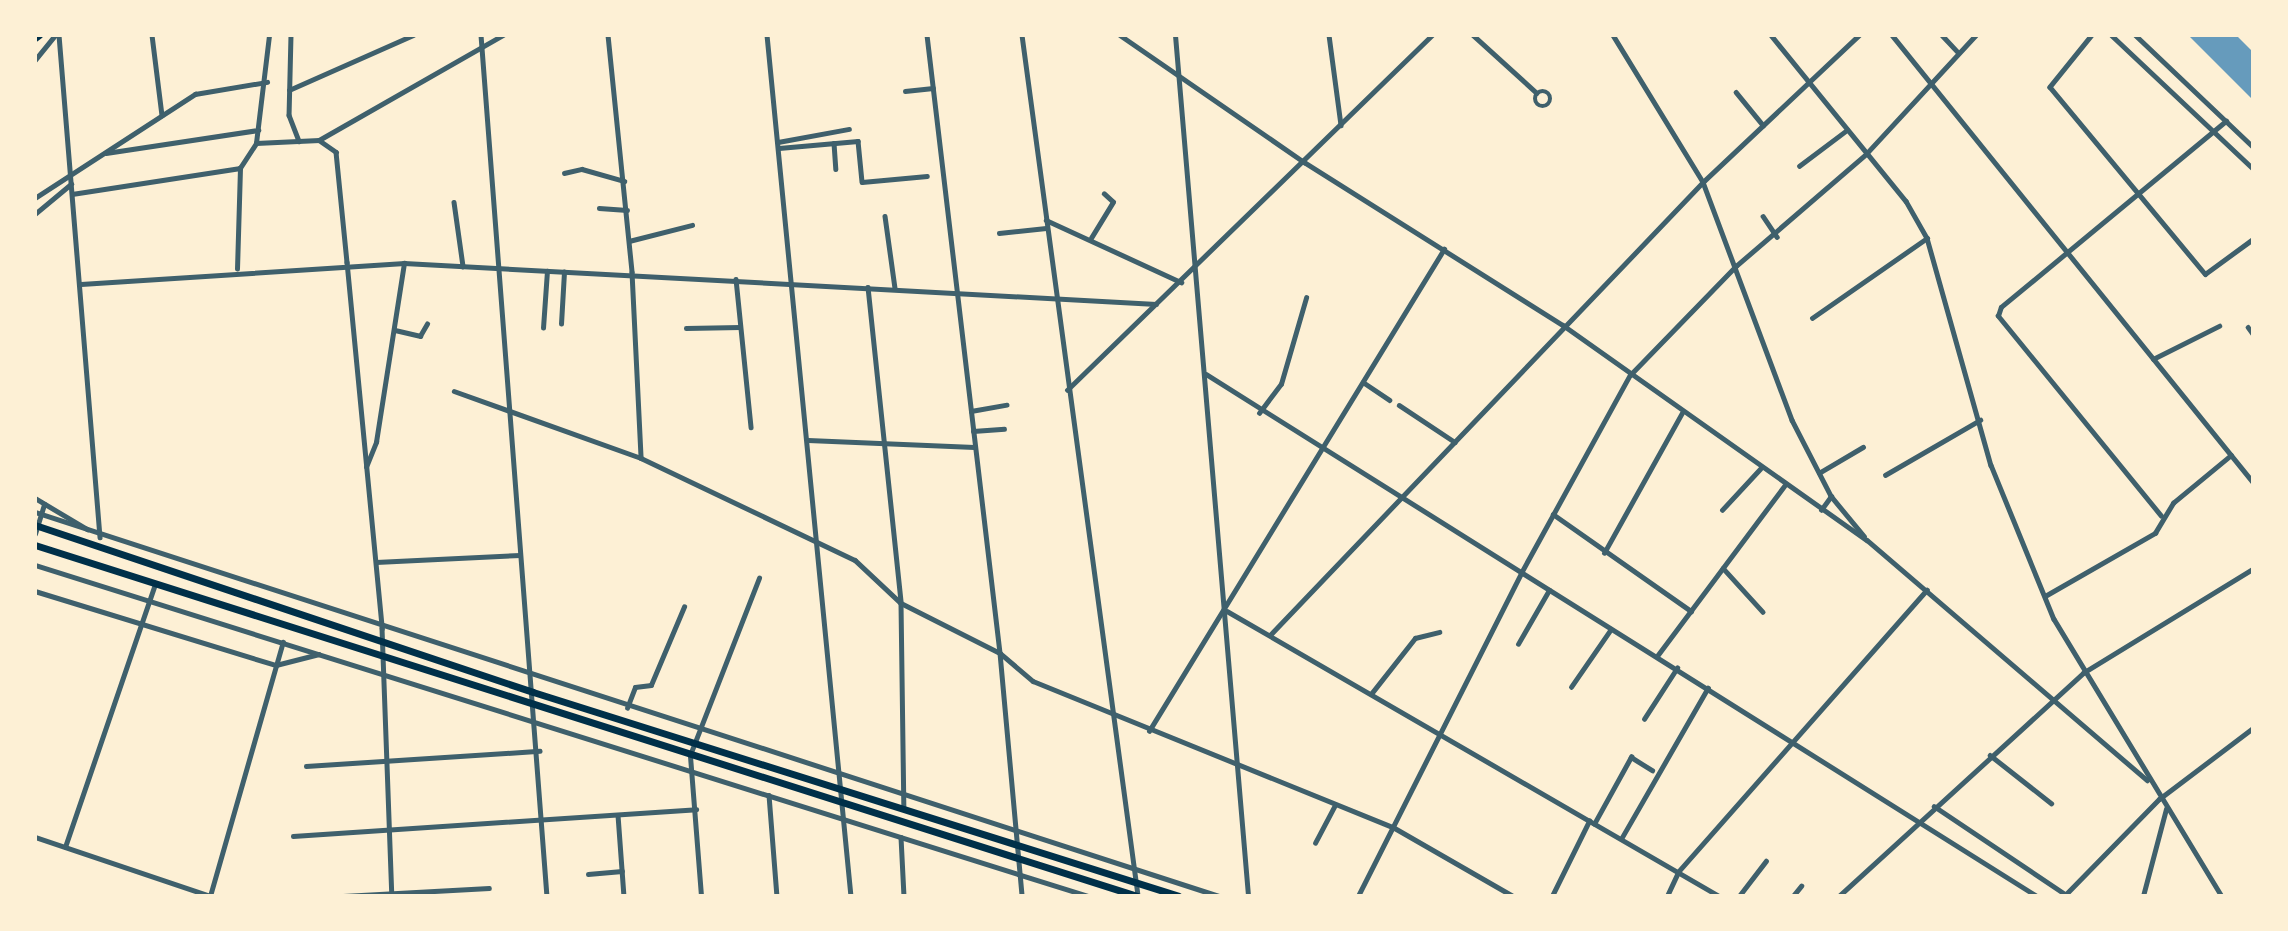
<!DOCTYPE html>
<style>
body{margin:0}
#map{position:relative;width:2288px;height:931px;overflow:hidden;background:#fdf0d5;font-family:Helvetica,sans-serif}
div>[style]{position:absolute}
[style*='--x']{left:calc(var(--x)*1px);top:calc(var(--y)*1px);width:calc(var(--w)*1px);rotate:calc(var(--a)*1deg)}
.water>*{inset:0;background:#669bbc}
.minor>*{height:4.5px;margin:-2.25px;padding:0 2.25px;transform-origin:2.25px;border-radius:2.25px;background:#3f606c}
.minor>.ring{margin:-2.25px;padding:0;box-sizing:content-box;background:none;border:4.5px solid #3f606c;border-radius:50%}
.tertiary>*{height:5px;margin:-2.5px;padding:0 2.5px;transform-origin:2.5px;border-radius:2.5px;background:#3f606c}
.trunk>*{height:7px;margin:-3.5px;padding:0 3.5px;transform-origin:3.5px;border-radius:3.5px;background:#003049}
span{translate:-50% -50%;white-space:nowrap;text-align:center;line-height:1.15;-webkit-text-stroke:6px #fdf0d5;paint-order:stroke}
.frame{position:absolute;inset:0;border:37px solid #fdf0d5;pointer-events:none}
</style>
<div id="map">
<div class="water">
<i style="clip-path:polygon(2188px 35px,2236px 35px,2253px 52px,2253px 100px)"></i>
</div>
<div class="minor">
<i style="--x:59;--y:35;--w:504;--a:85.33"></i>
<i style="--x:152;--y:35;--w:81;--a:82.9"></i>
<i style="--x:291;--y:35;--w:80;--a:91.4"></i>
<i style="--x:289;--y:115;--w:28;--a:69"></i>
<i style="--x:481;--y:35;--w:864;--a:85.62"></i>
<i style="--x:608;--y:35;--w:238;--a:84.2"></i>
<i style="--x:632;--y:272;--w:186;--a:87.2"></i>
<i style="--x:767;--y:35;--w:865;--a:84.43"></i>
<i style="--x:927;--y:35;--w:622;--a:83.26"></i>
<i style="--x:1000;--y:653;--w:244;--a:84.8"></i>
<i style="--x:1022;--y:35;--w:868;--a:82.32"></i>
<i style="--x:1120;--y:35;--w:224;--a:34.6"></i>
<i style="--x:1304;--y:162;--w:306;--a:32.2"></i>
<i style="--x:1563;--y:325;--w:372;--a:35.3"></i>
<i style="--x:1867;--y:540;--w:369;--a:40.6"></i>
<i style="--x:1329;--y:35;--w:91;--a:82.4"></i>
<i style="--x:1473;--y:35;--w:86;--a:42.2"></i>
<i style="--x:1613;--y:35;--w:172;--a:58.5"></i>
<i style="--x:1703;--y:182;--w:254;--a:69.5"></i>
<i style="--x:1792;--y:420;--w:85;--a:62.8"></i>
<i style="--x:1831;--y:496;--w:52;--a:50.5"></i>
<i style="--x:1771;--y:35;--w:214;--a:50.9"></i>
<i style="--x:1906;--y:201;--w:43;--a:60.4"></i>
<i style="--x:1927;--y:238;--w:236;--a:74.3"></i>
<i style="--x:1991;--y:465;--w:166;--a:67.8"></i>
<i style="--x:2054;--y:619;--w:324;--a:58.8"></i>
<i style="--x:1892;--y:35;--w:575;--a:51.08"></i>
<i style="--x:1942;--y:35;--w:23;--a:47"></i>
<i style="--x:2092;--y:35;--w:67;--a:128.9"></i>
<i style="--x:2050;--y:87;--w:243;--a:50.3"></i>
<i style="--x:2205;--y:274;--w:59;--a:-36.1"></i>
<i style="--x:35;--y:60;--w:32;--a:-51"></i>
<i style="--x:289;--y:90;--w:136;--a:-23.9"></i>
<i class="ring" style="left:1535px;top:91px;width:11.5px;height:11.5px"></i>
<i style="--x:905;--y:91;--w:28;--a:-6"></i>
<i style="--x:1736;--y:92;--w:43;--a:50.7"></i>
<i style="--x:319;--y:140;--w:21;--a:35"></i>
<i style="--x:336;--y:152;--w:111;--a:84.3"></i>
<i style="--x:347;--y:262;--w:368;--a:84.5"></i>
<i style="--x:382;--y:628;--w:268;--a:87.9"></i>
<i style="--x:778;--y:142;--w:72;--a:-10.4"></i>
<i style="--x:256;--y:143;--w:63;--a:-2.7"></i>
<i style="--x:319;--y:140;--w:212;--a:-29.7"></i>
<i style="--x:834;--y:143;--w:26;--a:86"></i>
<i style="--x:779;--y:148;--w:79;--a:-5.1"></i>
<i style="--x:858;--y:141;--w:41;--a:84.4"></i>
<i style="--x:862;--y:182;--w:65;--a:-5.3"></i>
<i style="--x:106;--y:153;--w:154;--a:-8.6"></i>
<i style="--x:1799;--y:166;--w:60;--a:-36.9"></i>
<i style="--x:564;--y:173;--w:18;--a:-13"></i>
<i style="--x:582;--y:169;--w:44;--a:15.9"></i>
<i style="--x:72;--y:194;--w:170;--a:-8.8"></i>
<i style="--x:35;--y:198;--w:191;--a:-33"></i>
<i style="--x:195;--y:94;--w:73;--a:-9.5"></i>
<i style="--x:454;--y:202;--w:65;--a:82"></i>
<i style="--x:599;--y:208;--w:28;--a:4"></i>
<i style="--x:35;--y:214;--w:47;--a:-39.8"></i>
<i style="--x:885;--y:216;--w:73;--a:82.1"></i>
<i style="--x:1763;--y:216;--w:25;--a:56"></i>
<i style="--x:1046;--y:220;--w:149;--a:24.7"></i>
<i style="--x:999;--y:233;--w:47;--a:-6.1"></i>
<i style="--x:1091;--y:238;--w:42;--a:-58.6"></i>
<i style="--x:1113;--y:202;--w:12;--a:-138"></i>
<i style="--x:629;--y:241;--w:65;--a:-14.3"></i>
<i style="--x:237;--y:269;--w:101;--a:-88.3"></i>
<i style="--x:240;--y:168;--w:30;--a:-57"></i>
<i style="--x:256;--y:143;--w:109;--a:-83.1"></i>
<i style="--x:736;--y:279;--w:149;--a:84.2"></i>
<i style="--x:81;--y:284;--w:324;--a:-3.7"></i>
<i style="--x:404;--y:263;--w:753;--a:3.12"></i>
<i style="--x:868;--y:287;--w:318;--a:84"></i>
<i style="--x:901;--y:603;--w:206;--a:89.2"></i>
<i style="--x:1812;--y:318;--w:140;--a:-34.8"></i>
<i style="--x:561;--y:324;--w:52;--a:-86.7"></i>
<i style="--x:2248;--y:327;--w:9;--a:54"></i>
<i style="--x:543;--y:328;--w:57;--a:-86"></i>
<i style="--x:686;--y:328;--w:54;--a:-1.1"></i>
<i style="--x:395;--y:330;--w:26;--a:13"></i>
<i style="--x:420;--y:336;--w:14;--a:-60"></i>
<i style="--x:2153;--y:359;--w:74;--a:-26.6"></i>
<i style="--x:1206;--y:374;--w:981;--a:32.14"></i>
<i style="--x:1363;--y:382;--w:32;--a:34"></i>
<i style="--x:1067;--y:390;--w:509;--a:-44.2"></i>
<i style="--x:454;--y:391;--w:199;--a:19.7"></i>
<i style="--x:641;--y:458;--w:237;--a:25.5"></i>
<i style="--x:855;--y:560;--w:63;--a:43.1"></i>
<i style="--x:901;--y:603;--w:111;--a:26.8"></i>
<i style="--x:1000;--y:653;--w:43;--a:40.3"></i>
<i style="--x:1033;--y:681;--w:388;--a:22.1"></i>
<i style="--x:1393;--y:827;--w:138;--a:29.9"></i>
<i style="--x:1399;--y:405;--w:67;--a:33.5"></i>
<i style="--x:971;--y:411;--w:36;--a:-10"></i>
<i style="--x:1259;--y:413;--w:36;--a:-53"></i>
<i style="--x:1281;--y:384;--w:90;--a:-73.8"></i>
<i style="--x:973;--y:431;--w:31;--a:-4"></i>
<i style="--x:808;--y:440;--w:166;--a:2.4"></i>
<i style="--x:366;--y:467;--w:27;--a:-68"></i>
<i style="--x:376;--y:442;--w:181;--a:-81.1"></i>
<i style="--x:1819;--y:473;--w:51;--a:-30.6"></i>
<i style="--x:1885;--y:475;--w:110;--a:-30.1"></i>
<i style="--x:35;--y:498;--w:61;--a:30.8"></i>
<i style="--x:1722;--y:510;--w:56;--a:-47.2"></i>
<i style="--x:1821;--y:510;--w:17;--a:-54"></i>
<i style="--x:35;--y:512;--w:1245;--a:17.97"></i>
<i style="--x:1553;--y:514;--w:169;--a:35.1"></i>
<i style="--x:2161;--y:516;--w:258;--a:-129.2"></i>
<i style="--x:1998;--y:316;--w:9;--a:-72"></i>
<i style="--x:2001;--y:307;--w:292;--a:-39.6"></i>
<i style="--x:35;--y:534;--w:31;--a:-73"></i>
<i style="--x:1604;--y:553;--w:160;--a:-60.9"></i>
<i style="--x:376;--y:562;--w:144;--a:-2.8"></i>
<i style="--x:35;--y:565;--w:1104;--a:17.45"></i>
<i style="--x:1723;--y:568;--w:59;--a:47.7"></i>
<i style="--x:35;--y:591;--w:252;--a:17.1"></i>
<i style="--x:276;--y:665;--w:44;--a:-14.3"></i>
<i style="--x:2045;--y:596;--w:127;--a:-29.8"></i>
<i style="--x:2155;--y:533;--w:35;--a:-59"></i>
<i style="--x:2173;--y:503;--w:75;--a:-39.6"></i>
<i style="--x:1227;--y:611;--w:569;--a:30.08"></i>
<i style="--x:1270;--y:635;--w:627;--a:-46.29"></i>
<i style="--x:1703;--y:182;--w:214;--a:-43.3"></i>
<i style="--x:1518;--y:644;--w:62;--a:-60.1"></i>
<i style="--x:1657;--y:656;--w:212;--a:-53.2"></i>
<i style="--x:1571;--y:687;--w:70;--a:-55.4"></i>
<i style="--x:1371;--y:694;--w:71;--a:-51.8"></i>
<i style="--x:1415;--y:638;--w:25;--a:-14"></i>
<i style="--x:627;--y:708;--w:22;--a:-69"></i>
<i style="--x:635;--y:687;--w:16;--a:-7"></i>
<i style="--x:651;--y:685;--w:85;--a:-67.1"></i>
<i style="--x:1644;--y:719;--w:61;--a:-57.1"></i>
<i style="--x:1149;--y:731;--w:565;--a:-58.53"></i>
<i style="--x:1990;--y:755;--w:78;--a:38.2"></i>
<i style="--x:306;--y:766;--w:234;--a:-3.7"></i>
<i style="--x:769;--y:795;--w:101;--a:85.5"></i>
<i style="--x:1934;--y:806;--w:161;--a:33.9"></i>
<i style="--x:618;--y:815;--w:81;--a:85.8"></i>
<i style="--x:1594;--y:824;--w:77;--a:-61.1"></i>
<i style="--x:1631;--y:757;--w:25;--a:32"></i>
<i style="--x:293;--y:836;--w:404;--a:-3.8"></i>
<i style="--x:35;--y:837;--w:185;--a:18.6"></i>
<i style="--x:901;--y:837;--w:59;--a:87.1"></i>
<i style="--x:1621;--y:839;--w:174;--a:-60.1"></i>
<i style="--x:1315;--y:843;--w:43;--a:-62.2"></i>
<i style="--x:65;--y:847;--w:278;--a:-71.1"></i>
<i style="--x:588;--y:874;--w:34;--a:-5"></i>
<i style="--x:210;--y:896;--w:264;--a:-74"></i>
<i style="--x:343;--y:896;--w:146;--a:-3.1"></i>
<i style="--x:701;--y:896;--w:141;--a:-94.5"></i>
<i style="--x:690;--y:755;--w:190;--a:-68.7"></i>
<i style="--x:1358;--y:896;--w:362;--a:-63.2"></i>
<i style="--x:1521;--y:573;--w:226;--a:-61.2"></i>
<i style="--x:1630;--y:375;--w:152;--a:-45.8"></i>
<i style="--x:1736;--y:266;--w:172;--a:-40.7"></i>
<i style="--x:1866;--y:154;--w:162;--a:-47.3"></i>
<i style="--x:1552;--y:896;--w:84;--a:-63.7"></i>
<i style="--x:1667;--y:896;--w:26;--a:-65"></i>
<i style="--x:1678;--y:872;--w:376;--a:-48.6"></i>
<i style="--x:1739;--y:896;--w:44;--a:-52.4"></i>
<i style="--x:1793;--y:896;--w:13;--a:-51"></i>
<i style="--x:1839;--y:896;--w:331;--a:-42.4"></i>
<i style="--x:2083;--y:673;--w:199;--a:-31.5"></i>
<i style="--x:2143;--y:896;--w:90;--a:-75.2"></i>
</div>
<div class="tertiary">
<i style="--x:1175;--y:35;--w:864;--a:85.15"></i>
<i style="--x:2111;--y:35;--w:195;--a:43.3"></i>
<i style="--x:2135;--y:35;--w:163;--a:43.5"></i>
<i style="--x:2064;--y:896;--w:136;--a:-45.6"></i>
<i style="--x:2159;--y:799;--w:118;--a:-37.1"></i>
</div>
<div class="trunk">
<i style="--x:35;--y:38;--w:5;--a:-37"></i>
<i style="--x:35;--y:525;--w:525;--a:18.54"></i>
<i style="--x:533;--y:692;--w:677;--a:17.53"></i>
<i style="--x:35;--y:545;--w:1157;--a:17.67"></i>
</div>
<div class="frame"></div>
</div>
